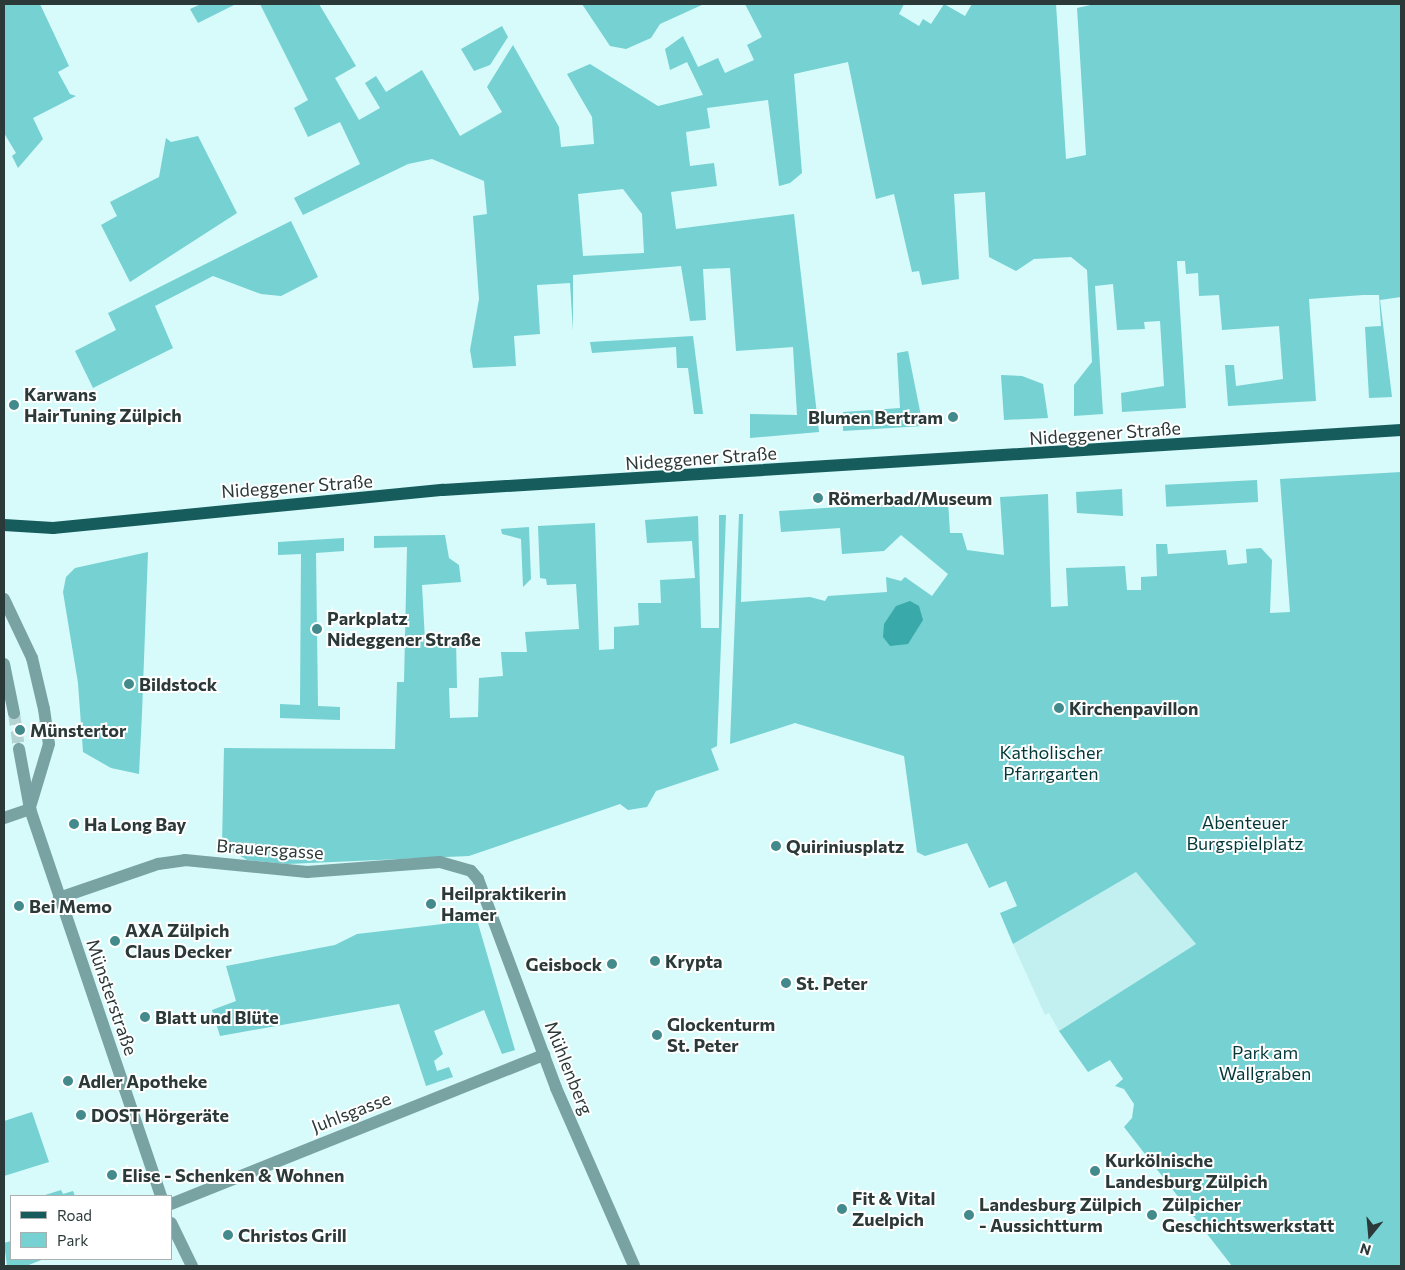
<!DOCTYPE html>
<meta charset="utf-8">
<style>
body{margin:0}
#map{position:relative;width:1405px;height:1270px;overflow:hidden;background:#d7fafa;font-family:Commissioner,sans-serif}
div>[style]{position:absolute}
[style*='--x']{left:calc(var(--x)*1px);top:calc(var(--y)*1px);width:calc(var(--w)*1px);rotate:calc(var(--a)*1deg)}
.built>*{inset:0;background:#c2efef}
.green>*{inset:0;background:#75d1d2;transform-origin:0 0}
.water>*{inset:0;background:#3aa9aa}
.minor-tunnel>*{height:12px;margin-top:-6px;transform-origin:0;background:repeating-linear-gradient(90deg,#b5d3d3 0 12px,transparent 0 18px)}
.minor>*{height:12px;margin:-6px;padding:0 6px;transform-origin:6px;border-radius:6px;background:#79a2a2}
.major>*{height:12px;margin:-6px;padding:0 6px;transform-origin:6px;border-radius:6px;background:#165c5d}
.dots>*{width:14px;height:14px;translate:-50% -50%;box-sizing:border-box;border:2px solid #fff;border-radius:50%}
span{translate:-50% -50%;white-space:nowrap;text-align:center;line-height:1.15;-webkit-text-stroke:4px #fff;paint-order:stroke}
.poi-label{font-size:18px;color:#2b3939;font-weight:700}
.left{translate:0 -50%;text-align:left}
.right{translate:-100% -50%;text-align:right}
.street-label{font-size:18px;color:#2b3939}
.park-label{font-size:18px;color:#033839}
.frame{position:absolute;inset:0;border:5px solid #2b3939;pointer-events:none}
.legend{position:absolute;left:10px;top:1195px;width:162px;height:65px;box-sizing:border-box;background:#fff;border:1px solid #aab0b0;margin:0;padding:6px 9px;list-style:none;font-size:15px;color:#2b3939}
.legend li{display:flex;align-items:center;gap:10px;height:25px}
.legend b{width:25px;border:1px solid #aab0b0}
.north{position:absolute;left:1345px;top:1210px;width:50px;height:50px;-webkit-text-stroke:4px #fff;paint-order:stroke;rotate:197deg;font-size:14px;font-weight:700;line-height:20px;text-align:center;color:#2b3939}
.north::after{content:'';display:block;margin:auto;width:18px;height:22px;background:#2b3939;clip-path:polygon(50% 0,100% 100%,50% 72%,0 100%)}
</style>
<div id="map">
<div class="built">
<i style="clip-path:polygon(1136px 872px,1196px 944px,1059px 1031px,1049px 1013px,1045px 1015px,1013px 944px)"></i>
</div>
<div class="green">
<i style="clip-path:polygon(4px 4px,40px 4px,69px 66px,58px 72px,70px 94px,76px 96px,33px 118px,43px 139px,18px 168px,12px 156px,16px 153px,4px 133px)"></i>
<i style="clip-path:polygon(201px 4px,236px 4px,198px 23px,190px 9px)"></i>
<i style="clip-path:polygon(evenodd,260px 4px,319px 4px,356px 66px,335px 78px,359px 120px,380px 108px,365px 83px,376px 76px,386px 92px,422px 70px,460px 136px,502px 112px,487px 87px,513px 45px,559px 127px,561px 147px,594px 144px,592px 117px,567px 74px,590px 64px,658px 106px,703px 95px,687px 62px,670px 70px,665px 49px,683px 36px,698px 67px,718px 58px,725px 73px,754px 60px,747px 45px,762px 37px,745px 4px,904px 4px,899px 14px,919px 26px,923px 19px,931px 24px,944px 4px,965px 16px,972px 4px,1056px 4px,1066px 159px,1086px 155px,1077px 8px,1095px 4px,1401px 4px,1401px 297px,1380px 300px,1392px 397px,1369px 398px,1365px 327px,1381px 326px,1379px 295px,1363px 295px,1309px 299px,1316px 401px,1228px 406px,1225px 365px,1234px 365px,1236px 386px,1283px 379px,1279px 326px,1222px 330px,1219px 295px,1199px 296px,1198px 273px,1186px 274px,1185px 261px,1177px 261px,1186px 408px,1122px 412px,1121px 393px,1164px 386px,1160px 321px,1144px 322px,1145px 329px,1117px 330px,1113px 284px,1095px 286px,1103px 414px,1074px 416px,1074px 385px,1092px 362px,1087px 270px,1071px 257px,1034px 259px,1016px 271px,989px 257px,985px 192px,954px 194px,959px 279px,922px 285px,919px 271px,912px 272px,894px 194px,876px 199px,848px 62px,794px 74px,802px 173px,790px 183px,779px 186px,768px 100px,707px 108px,710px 128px,686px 132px,690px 166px,714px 163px,717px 186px,671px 192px,676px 229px,794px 214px,819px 432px,750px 438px,750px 414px,797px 415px,793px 347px,736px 351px,730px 268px,703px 269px,706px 320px,690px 321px,681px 266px,573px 275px,573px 331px,570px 283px,537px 285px,540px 334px,514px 336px,516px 366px,473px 368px,470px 350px,479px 299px,473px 216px,487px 214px,484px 181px,432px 159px,408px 164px,303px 215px,294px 198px,360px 164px,340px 122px,308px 137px,294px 108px,308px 100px,260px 4px,623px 189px,642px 214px,644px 253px,583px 256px,578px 194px,623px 189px)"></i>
<i style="clip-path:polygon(582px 4px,704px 4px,660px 24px,651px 38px,626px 49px,610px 46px)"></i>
<i style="clip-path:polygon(502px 26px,508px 37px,490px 65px,474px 71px,461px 49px)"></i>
<i style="clip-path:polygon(198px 136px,237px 213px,130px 282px,101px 225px,117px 216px,110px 202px,159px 177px,166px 138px,171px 142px)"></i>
<i style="clip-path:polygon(291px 221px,318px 277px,281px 296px,261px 294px,213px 276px,155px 306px,173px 348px,93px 388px,75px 351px,116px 330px,108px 313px)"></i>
<i style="clip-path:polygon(693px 336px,703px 414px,694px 414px,688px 368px,677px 368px,676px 347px,592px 353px,590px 342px)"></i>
<i style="clip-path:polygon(908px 351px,923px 426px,843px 431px,843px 412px,900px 408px,897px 353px)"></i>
<i style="clip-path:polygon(1001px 375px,1022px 376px,1043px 384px,1048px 418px,1004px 420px)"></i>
<i style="clip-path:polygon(1401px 472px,1401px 1266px,1232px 1266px,1124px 1127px,1132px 1118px,1134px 1104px,1124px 1089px,1115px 1086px,1123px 1079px,1110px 1060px,1088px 1072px,1059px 1031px,1196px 944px,1136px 872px,1013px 944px,1000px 913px,1017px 906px,1006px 881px,989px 888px,967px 843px,925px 856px,917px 852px,904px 756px,795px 723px,730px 744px,739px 514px,743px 514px,741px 602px,810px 597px,825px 601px,828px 596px,887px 592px,886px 577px,901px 581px,905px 577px,932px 596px,948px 574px,901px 535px,884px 551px,842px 554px,840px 528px,781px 532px,779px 511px,948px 500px,950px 533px,962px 533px,967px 550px,1004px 555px,1000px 497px,1048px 494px,1051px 607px,1068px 606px,1066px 568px,1125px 566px,1127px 590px,1141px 590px,1141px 577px,1157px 576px,1156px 544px,1167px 544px,1168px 554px,1226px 550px,1228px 565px,1247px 563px,1246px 549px,1261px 548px,1272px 560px,1270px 613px,1290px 612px,1280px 479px)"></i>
<i style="left:1257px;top:480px;width:22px;height:92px;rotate:87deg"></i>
<i style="clip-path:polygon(1122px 489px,1123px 516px,1077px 513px,1076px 492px)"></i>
<i style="clip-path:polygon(719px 515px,726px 515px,717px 746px,711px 749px,719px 770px,656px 791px,647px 807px,628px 810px,620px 804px,469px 856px,287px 864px,247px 860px,222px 845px,224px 748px,395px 749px,397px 682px,404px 682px,407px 547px,374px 548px,374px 536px,445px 535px,449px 558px,459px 565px,461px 582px,422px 585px,425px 641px,456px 640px,457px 688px,449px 688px,450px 718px,478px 717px,479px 678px,503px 676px,501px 652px,527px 652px,525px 632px,579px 629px,576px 584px,547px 585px,546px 579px,540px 578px,538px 526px,595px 523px,599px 650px,614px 649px,614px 627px,639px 625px,638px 603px,661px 603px,660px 580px,695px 578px,692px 541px,647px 543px,645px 520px,698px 516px,701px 628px,719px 628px)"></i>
<i style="clip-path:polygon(529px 527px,531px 579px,523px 587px,521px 539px,502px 534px,501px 529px)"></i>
<i style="clip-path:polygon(344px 538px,344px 551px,316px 553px,318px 706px,340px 707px,340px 720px,280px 718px,280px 704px,300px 705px,301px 554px,278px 555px,278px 542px)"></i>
<i style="clip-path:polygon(148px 552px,142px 713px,139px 774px,111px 768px,83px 752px,78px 683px,63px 592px,66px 577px,75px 568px)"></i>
<i style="clip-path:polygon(477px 920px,515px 1050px,502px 1054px,484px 1010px,434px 1031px,443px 1054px,434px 1061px,437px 1071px,449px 1067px,453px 1077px,426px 1086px,399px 1004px,220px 1036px,212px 1010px,236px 1001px,226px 966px,335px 945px,357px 934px)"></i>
<i style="clip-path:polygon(32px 1112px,49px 1162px,4px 1176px,4px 1121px)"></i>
<i style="clip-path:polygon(61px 1190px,63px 1194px,73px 1191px,75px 1196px,42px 1196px)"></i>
<i style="clip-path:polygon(11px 1241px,11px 1259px,44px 1259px,26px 1266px,7px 1266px,4px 1243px)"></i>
</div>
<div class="water">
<i style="clip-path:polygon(910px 601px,919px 606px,923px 620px,908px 644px,890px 646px,883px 637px,884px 624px,896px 606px)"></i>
</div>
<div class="minor-tunnel">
<i style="--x:14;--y:713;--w:36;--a:82"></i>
</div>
<div class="minor">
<i style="--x:4;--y:599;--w:65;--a:64.6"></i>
<i style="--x:32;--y:658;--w:52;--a:76.8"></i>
<i style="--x:44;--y:709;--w:35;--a:82"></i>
<i style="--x:49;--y:744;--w:63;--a:106.7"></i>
<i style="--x:4;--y:664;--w:50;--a:78.5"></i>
<i style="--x:19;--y:749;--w:61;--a:79.6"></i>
<i style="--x:30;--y:809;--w:409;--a:71.3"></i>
<i style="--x:4;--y:818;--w:28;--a:-19"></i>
<i style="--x:59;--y:898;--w:105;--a:-19"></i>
<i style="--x:158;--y:864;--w:27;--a:-8"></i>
<i style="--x:185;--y:860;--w:123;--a:5.6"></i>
<i style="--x:307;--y:872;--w:133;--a:-4.3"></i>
<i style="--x:440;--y:862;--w:32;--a:16"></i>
<i style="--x:471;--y:871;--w:11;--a:49"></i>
<i style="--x:478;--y:879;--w:223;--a:69.5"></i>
<i style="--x:556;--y:1088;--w:194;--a:66.3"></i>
<i style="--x:171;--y:1204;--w:402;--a:-21.8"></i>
<i style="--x:171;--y:1223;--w:48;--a:64"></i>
</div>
<div class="major">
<i style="--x:4;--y:525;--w:49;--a:3.5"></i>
<i style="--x:53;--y:528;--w:392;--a:-5.6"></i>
<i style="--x:443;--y:490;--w:960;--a:-3.58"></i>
</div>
<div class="dots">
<i style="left:14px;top:405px;background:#428a8b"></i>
<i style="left:953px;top:417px;background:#428a8b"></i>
<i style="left:818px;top:498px;background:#428a8b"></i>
<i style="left:317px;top:629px;background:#428a8b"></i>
<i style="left:129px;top:684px;background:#428a8b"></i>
<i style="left:1059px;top:708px;background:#428a8b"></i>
<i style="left:20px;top:730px;background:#428a8b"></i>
<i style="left:74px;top:824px;background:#428a8b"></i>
<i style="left:776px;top:846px;background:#428a8b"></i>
<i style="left:431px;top:904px;background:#428a8b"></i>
<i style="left:19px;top:906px;background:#428a8b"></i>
<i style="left:115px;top:941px;background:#428a8b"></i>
<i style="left:655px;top:961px;background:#428a8b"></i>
<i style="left:612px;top:964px;background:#428a8b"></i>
<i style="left:786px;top:983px;background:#428a8b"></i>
<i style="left:145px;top:1017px;background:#428a8b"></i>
<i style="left:657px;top:1035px;background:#428a8b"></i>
<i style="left:68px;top:1081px;background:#428a8b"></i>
<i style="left:81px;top:1115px;background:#428a8b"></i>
<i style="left:1095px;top:1171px;background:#428a8b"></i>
<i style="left:112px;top:1175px;background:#428a8b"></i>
<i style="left:842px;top:1209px;background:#428a8b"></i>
<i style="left:969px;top:1215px;background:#428a8b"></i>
<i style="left:1152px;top:1215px;background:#428a8b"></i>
<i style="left:228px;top:1235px;background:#428a8b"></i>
</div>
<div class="poi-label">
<span class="left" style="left:24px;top:405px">Karwans<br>HairTuning Zülpich</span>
<span class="right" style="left:943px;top:417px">Blumen Bertram</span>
<span class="left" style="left:828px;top:498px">Römerbad/Museum</span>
<span class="left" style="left:327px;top:629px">Parkplatz<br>Nideggener Straße</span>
<span class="left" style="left:139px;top:684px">Bildstock</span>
<span class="left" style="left:1069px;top:708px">Kirchenpavillon</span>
<span class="left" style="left:30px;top:730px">Münstertor</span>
<span class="left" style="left:84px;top:824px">Ha Long Bay</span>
<span class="left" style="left:786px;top:846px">Quiriniusplatz</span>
<span class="left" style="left:441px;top:904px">Heilpraktikerin<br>Hamer</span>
<span class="left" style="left:29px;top:906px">Bei Memo</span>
<span class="left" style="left:125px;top:941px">AXA Zülpich<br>Claus Decker</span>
<span class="left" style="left:665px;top:961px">Krypta</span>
<span class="right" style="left:602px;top:964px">Geisbock</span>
<span class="left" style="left:796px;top:983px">St. Peter</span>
<span class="left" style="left:155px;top:1017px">Blatt und Blüte</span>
<span class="left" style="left:667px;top:1035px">Glockenturm<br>St. Peter</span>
<span class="left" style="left:78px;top:1081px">Adler Apotheke</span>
<span class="left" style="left:91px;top:1115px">DOST Hörgeräte</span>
<span class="left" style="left:1105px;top:1171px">Kurkölnische<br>Landesburg Zülpich</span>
<span class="left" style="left:122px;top:1175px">Elise - Schenken &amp; Wohnen</span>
<span class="left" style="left:852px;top:1209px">Fit &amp; Vital<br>Zuelpich</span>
<span class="left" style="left:979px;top:1215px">Landesburg Zülpich<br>- Aussichtturm</span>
<span class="left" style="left:1162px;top:1215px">Zülpicher<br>Geschichtswerkstatt</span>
<span class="left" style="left:238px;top:1235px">Christos Grill</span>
</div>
<div class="street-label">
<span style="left:1105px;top:433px;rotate:-4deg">Nideggener Straße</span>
<span style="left:701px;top:458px;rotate:-4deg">Nideggener Straße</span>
<span style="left:297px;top:486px;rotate:-4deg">Nideggener Straße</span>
<span style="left:270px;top:849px;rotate:4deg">Brauersgasse</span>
<span style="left:112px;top:997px;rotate:71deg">Münsterstraße</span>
<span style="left:569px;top:1068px;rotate:68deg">Mühlenberg</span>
<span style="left:351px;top:1112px;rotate:-21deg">Juhlsgasse</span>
</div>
<div class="park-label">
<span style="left:1051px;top:763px">Katholischer<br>Pfarrgarten</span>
<span style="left:1245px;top:833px">Abenteuer<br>Burgspielplatz</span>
<span style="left:1265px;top:1063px">Park am<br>Wallgraben</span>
</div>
<div class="frame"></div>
<ul class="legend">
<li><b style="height:6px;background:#165c5d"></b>Road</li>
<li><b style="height:14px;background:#75d1d2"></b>Park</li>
</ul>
<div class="north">N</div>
</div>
